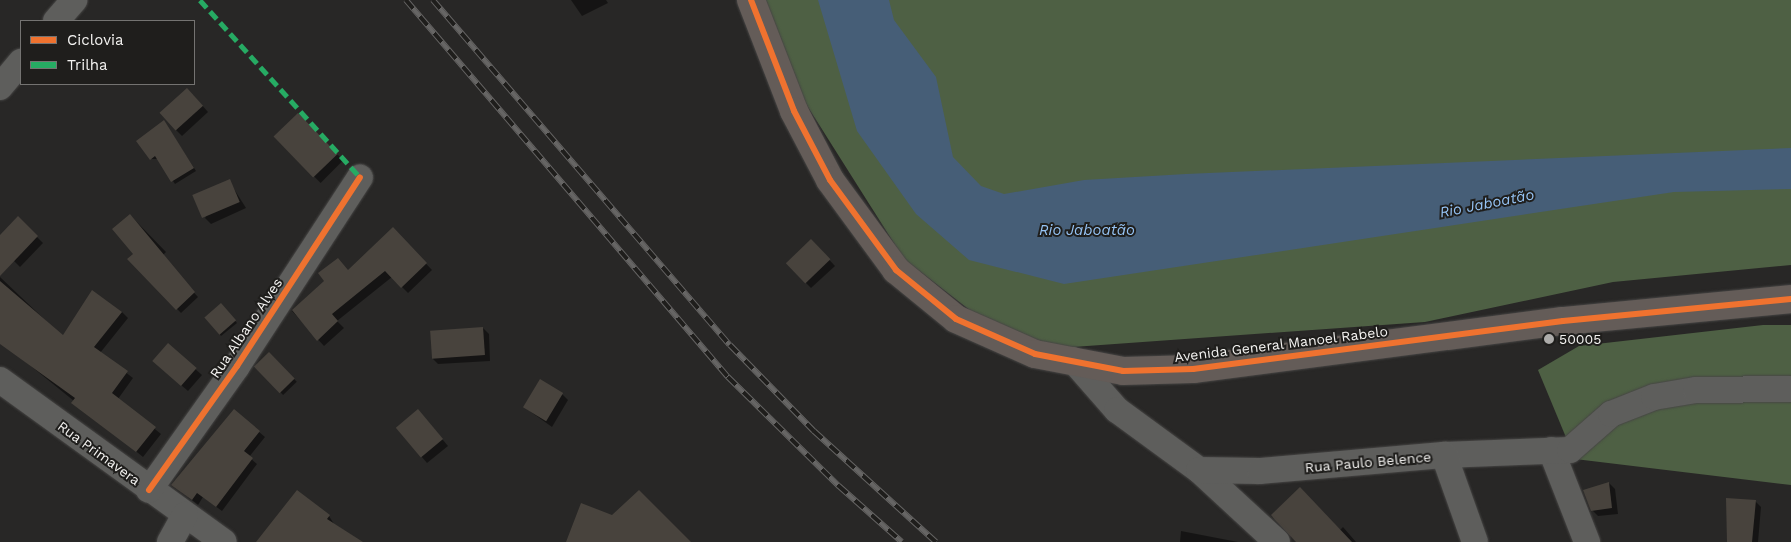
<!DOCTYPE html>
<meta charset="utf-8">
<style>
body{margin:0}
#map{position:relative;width:1791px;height:542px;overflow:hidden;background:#282726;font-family:"Work Sans",sans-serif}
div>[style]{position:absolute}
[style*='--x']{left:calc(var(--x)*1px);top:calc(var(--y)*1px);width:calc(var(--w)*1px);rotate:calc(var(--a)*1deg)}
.forest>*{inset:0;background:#4e6044}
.water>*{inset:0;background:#465e77}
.shadow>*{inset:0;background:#0007;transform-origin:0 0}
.building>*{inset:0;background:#48433d;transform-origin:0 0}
.roads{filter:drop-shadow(0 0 1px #464544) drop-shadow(0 0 1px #464544)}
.minor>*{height:26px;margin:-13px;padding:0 13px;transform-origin:13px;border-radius:13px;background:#5e5e5c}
.primary>*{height:28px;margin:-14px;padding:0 14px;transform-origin:14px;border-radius:14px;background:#645c58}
.rail>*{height:5.5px;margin-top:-2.75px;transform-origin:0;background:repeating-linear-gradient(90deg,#1f1e1c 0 11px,#666564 0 22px);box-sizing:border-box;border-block:1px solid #666564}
.quiet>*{height:5px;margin-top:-2.5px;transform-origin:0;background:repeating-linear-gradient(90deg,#26ab63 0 10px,transparent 0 15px)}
.cycleway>*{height:6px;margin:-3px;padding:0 3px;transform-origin:3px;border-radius:3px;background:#ef722f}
.dots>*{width:14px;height:14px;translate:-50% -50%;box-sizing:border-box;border:2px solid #1f1e1c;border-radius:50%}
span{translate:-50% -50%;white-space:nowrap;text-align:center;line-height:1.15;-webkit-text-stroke:4px #1f1e1c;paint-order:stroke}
.street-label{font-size:14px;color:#f4f3f1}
.poi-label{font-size:14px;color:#f4f3f1}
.left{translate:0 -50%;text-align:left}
.water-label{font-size:15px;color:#96c4f5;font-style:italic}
.legend{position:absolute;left:20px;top:20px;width:175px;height:65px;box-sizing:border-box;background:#1f1e1c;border:1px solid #747371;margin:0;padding:6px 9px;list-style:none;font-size:15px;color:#f4f3f1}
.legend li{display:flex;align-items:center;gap:10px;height:25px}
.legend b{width:25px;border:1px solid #747371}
</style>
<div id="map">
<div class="forest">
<i style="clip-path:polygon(764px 0,1791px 0,1791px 265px,1613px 282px,1425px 322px,1059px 348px,980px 318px,904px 259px,806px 104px)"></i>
<i style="clip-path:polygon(1763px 325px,1791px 325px,1791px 485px,1575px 459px,1538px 370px,1579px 346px)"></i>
</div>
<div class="water">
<i style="clip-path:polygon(818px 0,889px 0,894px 20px,936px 77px,953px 157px,981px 186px,1004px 194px,1084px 180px,1186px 174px,1791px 148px,1791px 189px,1674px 192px,1064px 284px,969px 260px,916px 214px,857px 131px)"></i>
</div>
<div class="shadow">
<i style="clip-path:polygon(571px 0,606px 0,608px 3px,582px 16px)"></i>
<i style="clip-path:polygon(193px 95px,208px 112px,182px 136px,176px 130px)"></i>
<i style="left:298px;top:115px;width:64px;height:32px;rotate:45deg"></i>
<i style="clip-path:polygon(166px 125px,196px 171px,175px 184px,158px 159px,151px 159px)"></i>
<i style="clip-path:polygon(229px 181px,246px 208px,211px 224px,205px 218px)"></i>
<i style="clip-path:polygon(130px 215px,166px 252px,161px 257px,198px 297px,181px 313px,129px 259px,135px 254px)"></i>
<i style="clip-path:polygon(18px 218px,43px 243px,20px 267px,0 247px,0 237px)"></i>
<i style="clip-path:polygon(393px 229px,432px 270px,408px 293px,392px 277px,337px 321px,344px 328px,324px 346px,292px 311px,326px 281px,349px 271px)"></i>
<i style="clip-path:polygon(811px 240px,835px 266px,811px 288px,805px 282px)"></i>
<i style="clip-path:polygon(0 277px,63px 337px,122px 312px,128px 318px,100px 353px,133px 378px,118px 399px,161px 434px,143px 457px,0 341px)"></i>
<i style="clip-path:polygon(221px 305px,237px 323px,221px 336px,219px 333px)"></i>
<i style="clip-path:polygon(483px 328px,489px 334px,490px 361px,438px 364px,432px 358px)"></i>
<i style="clip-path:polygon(168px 345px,202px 375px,188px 391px,160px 367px)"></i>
<i style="left:269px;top:353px;width:40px;height:19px;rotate:46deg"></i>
<i style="clip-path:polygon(562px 394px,568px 400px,552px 427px,524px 407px)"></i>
<i style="clip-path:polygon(234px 411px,265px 437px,249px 457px,257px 464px,222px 511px,203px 497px,198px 505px,173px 485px)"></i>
<i style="clip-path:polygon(423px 416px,448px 446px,427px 463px,397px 428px)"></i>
<i style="clip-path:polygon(1609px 483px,1615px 489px,1618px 514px,1598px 516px,1592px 510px)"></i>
<i style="clip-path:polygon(1755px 501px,1761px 507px,1758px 542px,1728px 542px)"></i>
<i style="clip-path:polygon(329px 516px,334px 524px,362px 542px,260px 542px)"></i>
<i style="clip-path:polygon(1343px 527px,1356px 542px,1298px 542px,1340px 530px)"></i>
<i style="clip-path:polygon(1181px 531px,1238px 542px,1180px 542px)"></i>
</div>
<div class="building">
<i style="left:187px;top:88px;width:24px;height:37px;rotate:48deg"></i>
<i style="left:298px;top:113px;width:57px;height:34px;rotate:46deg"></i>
<i style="clip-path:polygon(164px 120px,194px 168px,171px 182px,155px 156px,150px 160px,136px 141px)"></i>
<i style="left:230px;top:179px;width:25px;height:41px;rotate:67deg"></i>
<i style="clip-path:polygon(130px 214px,195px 292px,176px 310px,127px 259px,133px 254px,112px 229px)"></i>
<i style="clip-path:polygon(18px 216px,38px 236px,0 276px,0 235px)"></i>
<i style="clip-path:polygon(393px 227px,427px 263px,401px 288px,385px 271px,332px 314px,338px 321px,317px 341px,292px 310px,324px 281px,318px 273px,338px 258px,348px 270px)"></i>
<i style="left:811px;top:239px;width:28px;height:35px;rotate:46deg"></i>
<i style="clip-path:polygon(0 281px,63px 335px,92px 290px,122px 312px,94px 347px,128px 371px,112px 393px,156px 427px,136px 452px,71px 403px,75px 398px,0 344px)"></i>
<i style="left:221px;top:303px;width:23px;height:22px;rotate:49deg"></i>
<i style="left:483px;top:327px;width:28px;height:53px;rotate:86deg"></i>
<i style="left:168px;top:343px;width:38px;height:24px;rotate:41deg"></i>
<i style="left:269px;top:352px;width:37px;height:21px;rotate:46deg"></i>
<i style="left:540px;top:379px;width:27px;height:33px;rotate:31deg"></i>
<i style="clip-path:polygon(234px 409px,260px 431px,244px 451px,253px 458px,216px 507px,197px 493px,192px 500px,171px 485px)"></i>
<i style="left:418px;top:409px;width:39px;height:29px;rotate:50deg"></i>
<i style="clip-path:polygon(1609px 482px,1612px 508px,1591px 511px,1583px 490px)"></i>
<i style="clip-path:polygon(1300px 487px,1352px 542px,1296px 542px,1275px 520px,1271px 515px)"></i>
<i style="clip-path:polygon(297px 490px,330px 515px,327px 519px,363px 542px,256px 542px)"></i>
<i style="clip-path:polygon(639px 490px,691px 542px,566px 542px,581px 503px,612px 515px)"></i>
<i style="clip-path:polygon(1726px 498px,1756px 500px,1752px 542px,1727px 542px)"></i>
</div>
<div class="roads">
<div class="minor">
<i style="--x:56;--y:21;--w:28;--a:-49"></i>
<i style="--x:0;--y:87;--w:33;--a:-50"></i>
<i style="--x:1073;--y:360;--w:67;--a:48.7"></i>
<i style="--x:1117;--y:410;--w:102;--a:36.2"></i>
<i style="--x:1199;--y:470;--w:106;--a:42.7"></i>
<i style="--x:0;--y:380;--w:276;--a:35.9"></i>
<i style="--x:1551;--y:450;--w:99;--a:68.6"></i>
<i style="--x:1444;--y:455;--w:126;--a:-2.3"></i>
<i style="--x:1570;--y:450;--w:55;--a:-41.3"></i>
<i style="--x:1611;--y:414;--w:46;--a:-21.6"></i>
<i style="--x:1654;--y:397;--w:43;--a:-9.5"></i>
<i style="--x:1696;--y:390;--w:95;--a:-0.6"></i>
<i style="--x:1199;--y:470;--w:61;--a:0.9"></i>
<i style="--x:1260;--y:471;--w:185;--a:-5"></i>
<i style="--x:1444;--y:455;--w:92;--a:70.4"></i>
<i style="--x:149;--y:490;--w:152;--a:-54.6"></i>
<i style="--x:237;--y:366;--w:225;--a:-56.9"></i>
<i style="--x:170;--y:542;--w:31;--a:-61"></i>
</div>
<div class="primary">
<i style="--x:751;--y:0;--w:119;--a:68.8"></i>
<i style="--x:794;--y:111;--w:78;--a:62.4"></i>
<i style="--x:830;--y:180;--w:112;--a:53.7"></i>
<i style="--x:896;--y:270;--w:77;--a:39.2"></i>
<i style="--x:956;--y:319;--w:86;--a:23.9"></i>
<i style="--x:1035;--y:354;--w:90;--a:10.9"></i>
<i style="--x:1123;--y:371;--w:70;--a:-1.6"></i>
<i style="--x:1193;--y:369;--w:373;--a:-7.4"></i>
<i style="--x:1563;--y:321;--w:229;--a:-5.5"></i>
</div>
</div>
<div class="rail">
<i style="--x:406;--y:0;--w:496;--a:49.5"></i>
<i style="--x:728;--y:377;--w:156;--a:44.5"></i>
<i style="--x:839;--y:486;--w:84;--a:41.6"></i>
<i style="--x:433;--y:0;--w:455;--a:49.3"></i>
<i style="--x:730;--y:345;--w:120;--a:45.7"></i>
<i style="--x:814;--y:431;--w:165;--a:42.3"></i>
</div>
<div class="quiet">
<i style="--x:200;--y:0;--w:239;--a:47.9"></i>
</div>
<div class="cycleway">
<i style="--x:751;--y:0;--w:119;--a:68.8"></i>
<i style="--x:794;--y:111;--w:78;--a:62.4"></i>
<i style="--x:830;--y:180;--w:112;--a:53.7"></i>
<i style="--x:896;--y:270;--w:77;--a:39.2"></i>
<i style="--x:956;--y:319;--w:86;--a:23.9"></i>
<i style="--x:1035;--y:354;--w:90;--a:10.9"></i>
<i style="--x:1123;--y:371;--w:70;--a:-1.6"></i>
<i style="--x:1193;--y:369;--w:373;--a:-7.4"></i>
<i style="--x:1563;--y:321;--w:229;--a:-5.5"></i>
<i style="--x:149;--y:490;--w:152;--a:-54.6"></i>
<i style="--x:237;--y:366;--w:225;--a:-56.9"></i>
</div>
<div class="dots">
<i style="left:1549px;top:339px;background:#adacaa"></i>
</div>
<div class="street-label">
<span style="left:246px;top:328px;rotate:-56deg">Rua Albano Alves</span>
<span style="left:1281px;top:344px;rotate:-7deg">Avenida General Manoel Rabelo</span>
<span style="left:99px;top:453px;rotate:36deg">Rua Primavera</span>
<span style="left:1368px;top:462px;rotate:-5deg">Rua Paulo Belence</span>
</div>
<div class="poi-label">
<span class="left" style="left:1559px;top:339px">50005</span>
</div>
<div class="water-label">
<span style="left:1487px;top:204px;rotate:-11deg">Rio Jaboatão</span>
<span style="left:1087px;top:231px">Rio Jaboatão</span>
</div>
<ul class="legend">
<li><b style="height:6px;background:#ef722f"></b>Ciclovia</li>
<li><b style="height:6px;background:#26ab63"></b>Trilha</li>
</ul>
</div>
